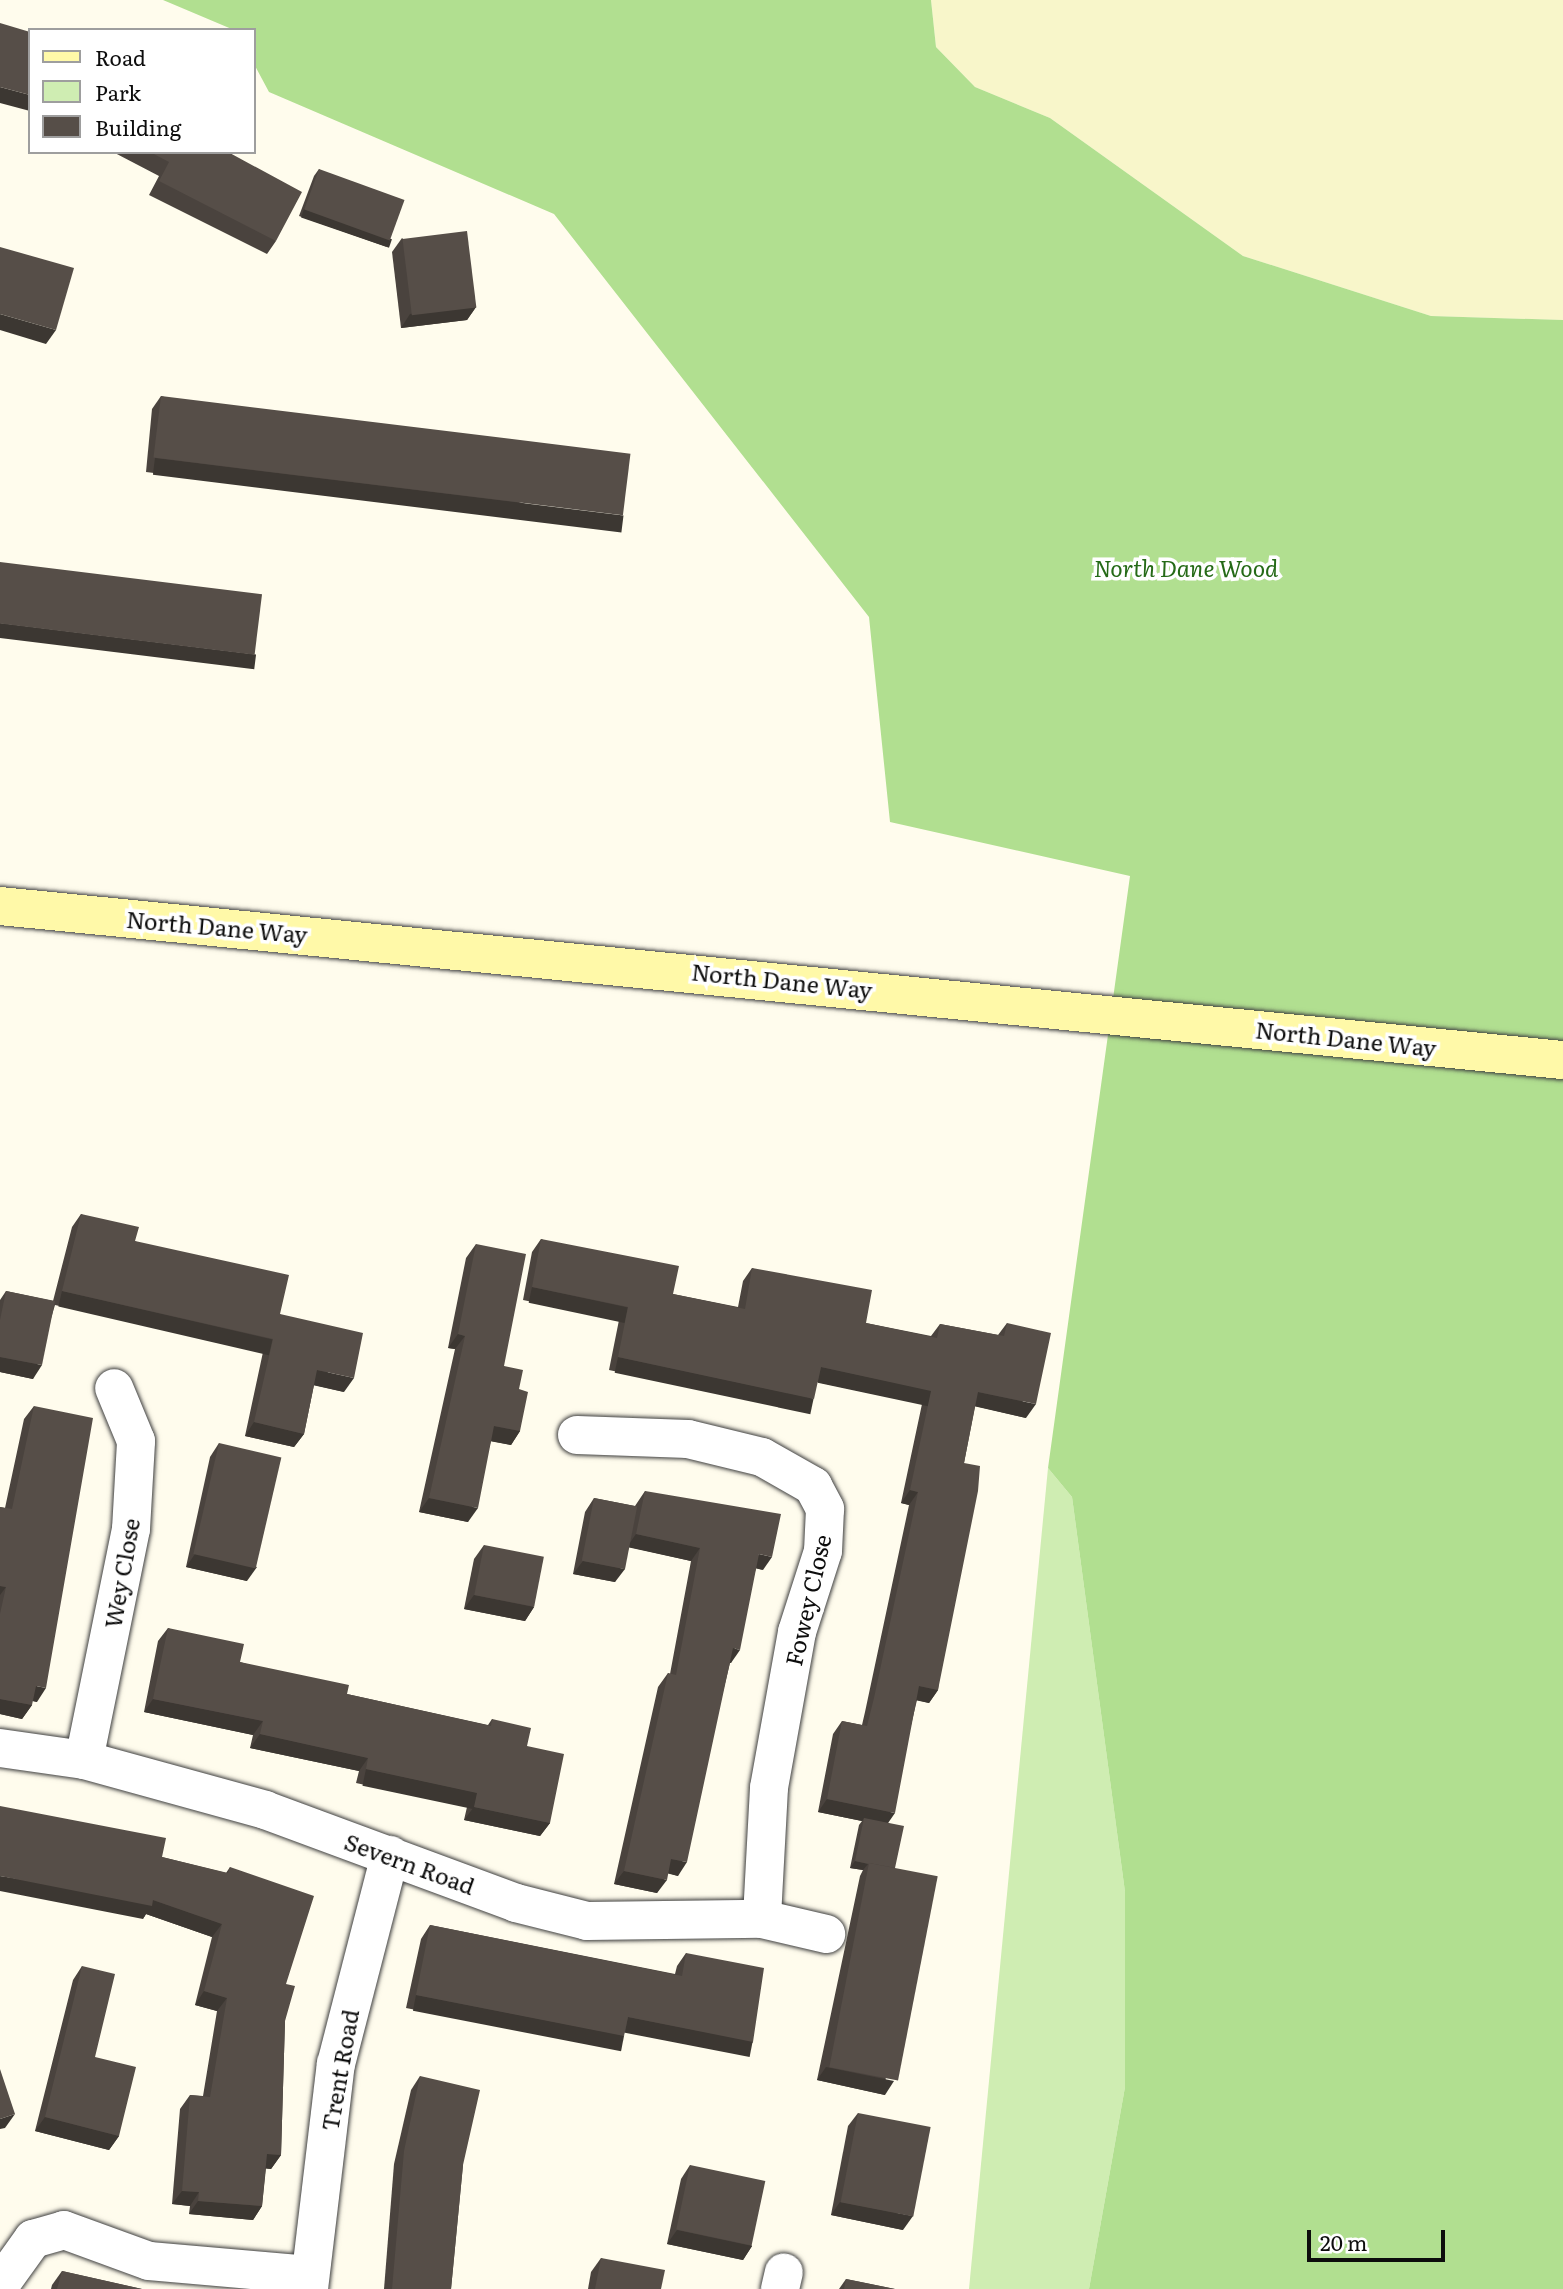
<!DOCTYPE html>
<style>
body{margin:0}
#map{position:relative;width:1563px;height:2289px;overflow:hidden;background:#fffced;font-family:Literata,serif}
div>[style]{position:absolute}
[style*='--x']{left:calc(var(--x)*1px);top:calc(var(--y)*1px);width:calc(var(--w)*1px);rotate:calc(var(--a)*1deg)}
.farmland>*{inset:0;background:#f8f6ca}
.green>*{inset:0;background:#cfedb2}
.forest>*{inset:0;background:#b1df90}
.roads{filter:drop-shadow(0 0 2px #404040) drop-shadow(0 0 2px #404040)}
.street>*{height:38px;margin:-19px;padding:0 19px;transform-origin:19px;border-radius:19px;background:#fff}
.secondary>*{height:38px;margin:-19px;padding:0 19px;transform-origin:19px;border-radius:19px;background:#fff9a8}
.wall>*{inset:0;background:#4a433e}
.shaded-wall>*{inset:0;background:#3c3732;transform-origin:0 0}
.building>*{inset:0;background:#564e48;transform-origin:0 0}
span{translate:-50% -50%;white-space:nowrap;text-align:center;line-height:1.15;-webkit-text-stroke:7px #fff;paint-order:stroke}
.park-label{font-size:23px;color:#256a17;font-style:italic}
.street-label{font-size:23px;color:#0d0d0d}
.legend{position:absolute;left:28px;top:28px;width:228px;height:126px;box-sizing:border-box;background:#fff;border:2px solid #9e9e9e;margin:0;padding:9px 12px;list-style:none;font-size:21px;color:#0d0d0d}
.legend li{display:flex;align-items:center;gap:14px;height:35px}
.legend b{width:35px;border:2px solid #9e9e9e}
.scale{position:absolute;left:1307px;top:2230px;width:138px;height:32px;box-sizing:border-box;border:4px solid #0d0d0d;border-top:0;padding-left:9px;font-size:21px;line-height:24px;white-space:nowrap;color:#0d0d0d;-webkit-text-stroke:5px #fff;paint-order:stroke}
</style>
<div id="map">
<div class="farmland">
<i style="clip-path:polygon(931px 0,1563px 0,1563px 320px,1431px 316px,1243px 256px,1050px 118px,975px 87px,936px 47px)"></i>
</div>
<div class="green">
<i style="clip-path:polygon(1048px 1468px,1072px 1497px,1125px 1892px,1125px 2087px,1089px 2289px,969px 2289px)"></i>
</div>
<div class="forest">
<i style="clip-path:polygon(163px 0,931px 0,936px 47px,975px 87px,1050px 118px,1243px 256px,1431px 316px,1563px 320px,1563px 2289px,1089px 2289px,1125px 2087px,1125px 1892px,1072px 1497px,1048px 1468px,1130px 876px,890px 822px,869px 617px,554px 214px,269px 92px,254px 64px,254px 30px,234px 30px)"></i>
</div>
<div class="roads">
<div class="street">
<i style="--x:577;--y:1435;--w:111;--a:2.1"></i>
<i style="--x:688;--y:1439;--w:76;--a:13.7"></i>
<i style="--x:762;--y:1457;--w:59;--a:29.6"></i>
<i style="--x:813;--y:1486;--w:26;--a:62"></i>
<i style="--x:825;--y:1509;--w:42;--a:92.7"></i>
<i style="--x:823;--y:1551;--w:85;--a:107.8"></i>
<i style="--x:797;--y:1632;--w:158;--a:100.2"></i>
<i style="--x:769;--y:1788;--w:131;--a:93.1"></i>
<i style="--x:0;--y:1748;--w:85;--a:8.1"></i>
<i style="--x:84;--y:1760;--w:188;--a:15.4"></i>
<i style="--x:265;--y:1810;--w:268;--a:20.3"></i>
<i style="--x:516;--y:1903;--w:73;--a:14.2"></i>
<i style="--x:587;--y:1921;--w:175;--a:-0.7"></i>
<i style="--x:762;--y:1919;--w:66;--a:13.2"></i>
<i style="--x:84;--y:1760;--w:236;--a:-78.5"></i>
<i style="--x:131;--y:1529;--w:88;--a:-86.7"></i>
<i style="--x:136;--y:1441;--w:57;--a:-112.5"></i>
<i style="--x:0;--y:2285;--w:57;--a:-54.3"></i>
<i style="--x:33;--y:2239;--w:32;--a:-16"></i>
<i style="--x:64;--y:2230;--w:90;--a:20"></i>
<i style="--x:149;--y:2261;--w:161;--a:5"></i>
<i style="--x:309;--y:2289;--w:227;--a:-83.2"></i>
<i style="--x:336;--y:2064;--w:216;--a:-75.5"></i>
<i style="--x:780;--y:2289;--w:17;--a:-77"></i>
</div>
<div class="secondary">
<i style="--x:0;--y:906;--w:1571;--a:5.63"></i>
</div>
</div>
<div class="wall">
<i style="clip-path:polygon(113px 152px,228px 152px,276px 241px,267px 254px,149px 195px,159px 176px)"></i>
<i style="clip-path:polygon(319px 169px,387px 247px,299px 216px,314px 176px)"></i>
<i style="clip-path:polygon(402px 238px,476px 307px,467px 320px,401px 328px,392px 252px)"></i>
<i style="clip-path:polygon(161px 396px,613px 530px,146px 472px,152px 409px)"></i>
<i style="clip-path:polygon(81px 1214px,280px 1314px,344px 1392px,314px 1385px,304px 1434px,294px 1447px,245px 1436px,263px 1352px,55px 1305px,33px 1379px,0 1372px,0 1300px,6px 1291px,53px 1301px,72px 1227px)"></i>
<i style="clip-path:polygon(541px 1239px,673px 1294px,738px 1307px,743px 1281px,752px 1268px,866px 1323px,931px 1336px,940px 1324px,998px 1335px,1007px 1323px,1026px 1418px,975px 1406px,964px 1463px,938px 1690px,929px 1703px,917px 1700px,888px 1822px,895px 1868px,885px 2095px,817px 2080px,860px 1876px,863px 1870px,850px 1868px,859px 1825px,862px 1821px,818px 1812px,833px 1734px,842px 1721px,862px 1725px,865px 1712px,909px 1505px,901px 1503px,922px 1404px,817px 1382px,804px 1412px,609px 1370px,619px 1320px,523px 1300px,532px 1252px)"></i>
<i style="clip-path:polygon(476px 1244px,504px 1366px,519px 1389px,520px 1431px,511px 1445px,491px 1441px,468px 1522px,419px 1512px,455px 1349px,448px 1348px,466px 1258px)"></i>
<i style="clip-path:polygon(34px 1406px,37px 1702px,32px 1701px,32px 1705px,22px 1719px,0 1714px,0 1507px,5px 1508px,24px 1419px)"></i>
<i style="clip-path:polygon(219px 1443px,247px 1581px,186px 1567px,210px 1457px)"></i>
<i style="clip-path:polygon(645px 1491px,763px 1570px,756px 1568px,731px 1663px,730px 1663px,678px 1876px,668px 1873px,657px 1893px,614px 1884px,658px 1687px,668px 1673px,670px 1674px,691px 1561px,629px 1547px,615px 1582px,573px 1574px,585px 1512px,594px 1498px,635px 1506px)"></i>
<i style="clip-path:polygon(484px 1545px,534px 1607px,525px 1621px,464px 1609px,474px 1559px)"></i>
<i style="clip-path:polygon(168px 1628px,240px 1662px,347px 1694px,488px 1725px,492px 1719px,527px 1746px,550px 1823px,540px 1836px,464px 1820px,467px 1807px,356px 1783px,359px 1771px,250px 1748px,253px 1735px,144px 1712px,158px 1641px)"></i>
<i style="clip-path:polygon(162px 1857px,226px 1873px,230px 1867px,286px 1984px,285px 2021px,281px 2155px,271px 2169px,266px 2168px,262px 2206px,253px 2220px,189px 2214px,190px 2206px,172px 2204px,180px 2109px,190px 2095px,203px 2096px,217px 2011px,195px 2005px,212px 1937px,146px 1914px,143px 1919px)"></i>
<i style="clip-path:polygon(430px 1925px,675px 1974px,677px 1966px,686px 1953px,753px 2042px,744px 2055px,625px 2032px,614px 2049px,406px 2008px,421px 1939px)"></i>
<i style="clip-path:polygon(82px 1966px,95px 2057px,119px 2136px,109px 2150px,35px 2131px,73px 1980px)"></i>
<i style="clip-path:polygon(420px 2076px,463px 2165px,451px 2289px,384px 2289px,394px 2164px,411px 2090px)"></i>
<i style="clip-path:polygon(858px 2113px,903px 2230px,831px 2215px,848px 2126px)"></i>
<i style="clip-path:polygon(690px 2165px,752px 2246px,743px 2260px,667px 2244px,681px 2179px)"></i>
<i style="clip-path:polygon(601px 2258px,661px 2289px,588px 2289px,591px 2272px)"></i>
<i style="clip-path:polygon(62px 2271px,142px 2289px,51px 2289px,52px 2285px)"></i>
<i style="clip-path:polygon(846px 2279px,895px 2289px,839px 2289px)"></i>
</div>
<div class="shaded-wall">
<i style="clip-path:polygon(0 87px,30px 95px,30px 111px,0 103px)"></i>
<i style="left:304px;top:209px;width:93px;height:9px;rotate:19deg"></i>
<i style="clip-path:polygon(476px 307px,467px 320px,401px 328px,410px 314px)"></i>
<i style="clip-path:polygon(0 314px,56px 330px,46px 344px,0 330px)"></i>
<i style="left:155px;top:458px;width:472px;height:17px;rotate:7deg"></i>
<i style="left:0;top:623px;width:258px;height:15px;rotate:7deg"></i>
<i style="left:532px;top:1287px;width:98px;height:16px;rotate:12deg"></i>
<i style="left:62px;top:1291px;width:216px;height:16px;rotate:13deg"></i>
<i style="clip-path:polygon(458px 1334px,465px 1336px,455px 1349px,448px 1348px)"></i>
<i style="clip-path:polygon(0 1357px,42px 1365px,33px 1379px,0 1372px)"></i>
<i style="left:618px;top:1357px;width:200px;height:16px;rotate:12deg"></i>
<i style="left:821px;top:1367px;width:113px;height:16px;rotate:12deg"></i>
<i style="clip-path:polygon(317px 1370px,354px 1378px,344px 1392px,308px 1384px)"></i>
<i style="clip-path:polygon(978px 1392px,1036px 1404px,1026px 1418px,969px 1405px)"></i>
<i style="clip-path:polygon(254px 1422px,304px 1434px,294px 1447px,245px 1436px)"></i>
<i style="clip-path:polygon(494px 1426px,520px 1431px,511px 1445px,484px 1440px)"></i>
<i style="clip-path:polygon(910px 1490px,918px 1492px,909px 1505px,901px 1503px)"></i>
<i style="clip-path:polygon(429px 1498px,478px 1508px,468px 1522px,419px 1512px)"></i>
<i style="clip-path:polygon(636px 1534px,700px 1548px,691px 1561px,627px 1547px)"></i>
<i style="clip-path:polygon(195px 1554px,257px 1567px,247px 1581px,186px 1567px)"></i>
<i style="clip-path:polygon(759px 1554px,772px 1557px,763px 1570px,750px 1567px)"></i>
<i style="clip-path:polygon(583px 1561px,625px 1569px,615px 1582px,573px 1574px)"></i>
<i style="clip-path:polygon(0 1586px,6px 1587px,0 1595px)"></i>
<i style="clip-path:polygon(474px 1595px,534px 1607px,525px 1621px,464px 1609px)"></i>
<i style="clip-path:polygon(733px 1648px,740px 1650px,731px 1663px,723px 1662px)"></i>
<i style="clip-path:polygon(36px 1686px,46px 1688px,37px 1702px,26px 1699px)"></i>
<i style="clip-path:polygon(919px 1686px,938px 1690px,929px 1703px,910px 1699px)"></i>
<i style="clip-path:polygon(0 1699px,32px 1705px,22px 1719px,0 1714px)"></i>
<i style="clip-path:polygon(153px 1699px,263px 1721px,253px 1735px,144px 1712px)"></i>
<i style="clip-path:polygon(260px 1734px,368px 1758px,359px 1771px,250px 1748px)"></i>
<i style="left:366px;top:1769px;width:114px;height:17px;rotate:12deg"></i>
<i style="clip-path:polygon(827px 1799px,895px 1813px,886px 1826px,864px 1818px,862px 1821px,818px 1812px)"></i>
<i style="clip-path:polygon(474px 1807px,550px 1823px,540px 1836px,464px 1820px)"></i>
<i style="clip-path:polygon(671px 1859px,687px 1862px,678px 1876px,662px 1872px)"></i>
<i style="clip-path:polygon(855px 1861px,868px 1864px,863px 1870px,850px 1868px)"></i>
<i style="clip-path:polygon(624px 1871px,667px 1880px,657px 1893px,614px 1884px)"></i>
<i style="clip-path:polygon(0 1876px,153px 1900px,222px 1924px,212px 1937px,146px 1914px,143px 1919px,0 1891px)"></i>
<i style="clip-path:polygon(204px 1991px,227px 1998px,217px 2011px,195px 2005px)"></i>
<i style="left:416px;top:1995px;width:212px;height:16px;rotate:11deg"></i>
<i style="left:628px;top:2017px;width:127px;height:16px;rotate:11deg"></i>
<i style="clip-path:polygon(826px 2067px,894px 2081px,885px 2095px,817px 2080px)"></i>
<i style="clip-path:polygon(15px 2114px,5px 2128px,0 2129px,0 2119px)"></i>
<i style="clip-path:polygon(45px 2117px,119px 2136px,109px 2150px,35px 2131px)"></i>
<i style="clip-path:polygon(267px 2154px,281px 2155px,271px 2169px,257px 2168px)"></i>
<i style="clip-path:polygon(182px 2191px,199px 2192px,190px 2206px,172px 2204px)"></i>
<i style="clip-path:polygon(198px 2201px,262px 2206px,253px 2220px,189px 2214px)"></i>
<i style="clip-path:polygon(840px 2202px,913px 2216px,903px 2230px,831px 2215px)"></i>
<i style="clip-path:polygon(677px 2230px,752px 2246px,743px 2260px,667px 2244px)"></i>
</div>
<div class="building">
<i style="clip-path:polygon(0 23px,30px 32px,30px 95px,0 87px)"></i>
<i style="clip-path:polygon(150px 152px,228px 152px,302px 192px,276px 241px,159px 181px,169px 162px)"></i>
<i style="left:319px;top:169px;width:91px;height:43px;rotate:20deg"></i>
<i style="left:467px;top:231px;width:77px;height:65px;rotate:83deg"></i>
<i style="clip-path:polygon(0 247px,74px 268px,56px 330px,0 314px)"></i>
<i style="left:161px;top:396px;width:473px;height:62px;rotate:7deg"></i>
<i style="left:0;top:562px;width:264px;height:61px;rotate:7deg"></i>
<i style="clip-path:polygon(81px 1214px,139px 1227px,135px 1241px,289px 1275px,280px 1314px,363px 1333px,354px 1378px,317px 1370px,304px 1434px,254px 1422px,273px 1339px,62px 1291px)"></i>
<i style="clip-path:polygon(541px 1239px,679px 1266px,673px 1294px,745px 1309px,752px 1268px,872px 1290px,866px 1323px,937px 1338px,940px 1324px,1004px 1336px,1007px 1323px,1051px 1333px,1036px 1404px,978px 1392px,964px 1463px,980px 1466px,978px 1491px,938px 1690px,919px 1686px,895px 1813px,827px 1799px,842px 1721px,867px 1726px,874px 1698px,918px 1492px,910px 1490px,931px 1391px,821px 1367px,814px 1399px,618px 1357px,628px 1307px,532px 1287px)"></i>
<i style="clip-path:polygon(476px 1244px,526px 1254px,504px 1366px,523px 1370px,519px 1389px,528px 1392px,520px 1431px,494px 1426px,478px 1508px,429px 1498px,465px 1336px,458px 1334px)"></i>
<i style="clip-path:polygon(6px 1291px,55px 1301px,42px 1365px,0 1357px,0 1320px)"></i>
<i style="clip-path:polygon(34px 1406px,93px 1418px,46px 1688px,36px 1686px,32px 1705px,0 1699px,0 1614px,6px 1587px,0 1586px,0 1507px,12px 1509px)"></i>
<i style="left:219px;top:1443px;width:64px;height:114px;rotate:13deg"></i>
<i style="clip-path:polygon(645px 1491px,781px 1514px,772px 1557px,759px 1554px,740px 1650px,733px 1648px,687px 1862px,671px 1859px,667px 1880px,624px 1871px,668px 1673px,676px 1675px,700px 1548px,636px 1534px)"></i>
<i style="left:594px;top:1498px;width:44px;height:64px;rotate:11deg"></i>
<i style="left:484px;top:1545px;width:61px;height:51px;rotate:11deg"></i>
<i style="clip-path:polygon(168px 1628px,244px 1644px,240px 1662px,349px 1685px,347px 1694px,491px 1726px,492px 1719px,531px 1728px,527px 1746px,564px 1754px,550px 1823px,474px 1807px,477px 1793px,366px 1769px,368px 1758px,260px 1734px,263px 1721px,153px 1699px)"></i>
<i style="clip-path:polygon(0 1806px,166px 1838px,162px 1857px,228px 1873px,230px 1867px,314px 1896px,286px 1984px,295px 1986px,285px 2021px,281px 2155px,267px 2154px,262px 2206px,198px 2201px,199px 2192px,182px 2191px,190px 2095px,210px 2097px,227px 1998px,204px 1991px,222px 1924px,153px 1900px,152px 1906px,0 1876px)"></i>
<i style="clip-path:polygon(864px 1818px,904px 1826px,895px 1868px,869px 1863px,869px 1864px,855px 1861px)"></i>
<i style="left:869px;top:1863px;width:70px;height:208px;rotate:11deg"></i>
<i style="clip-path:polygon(430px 1925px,682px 1976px,686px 1953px,764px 1968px,753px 2042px,628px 2017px,624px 2036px,416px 1995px)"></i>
<i style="clip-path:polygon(82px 1966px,115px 1974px,95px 2057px,136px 2067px,119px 2136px,45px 2117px)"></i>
<i style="clip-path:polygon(0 2069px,15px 2114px,0 2119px)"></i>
<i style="clip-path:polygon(420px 2076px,480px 2090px,463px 2165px,451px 2289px,392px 2289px,404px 2151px)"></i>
<i style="left:858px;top:2113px;width:74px;height:91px;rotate:11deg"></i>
<i style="left:690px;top:2165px;width:77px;height:66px;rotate:12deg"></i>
<i style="clip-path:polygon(601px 2258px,665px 2270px,661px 2289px,595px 2289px)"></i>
<i style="clip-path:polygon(62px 2271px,142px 2289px,57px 2289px)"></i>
<i style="clip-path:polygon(846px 2279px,895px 2289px,844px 2289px)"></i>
</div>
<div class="park-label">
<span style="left:1186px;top:567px">North Dane Wood</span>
</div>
<div class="street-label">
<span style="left:217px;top:926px;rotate:5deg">North Dane Way</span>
<span style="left:782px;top:980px;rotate:6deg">North Dane Way</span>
<span style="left:1346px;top:1038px;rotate:6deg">North Dane Way</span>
<span style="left:121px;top:1573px;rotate:-80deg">Wey Close</span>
<span style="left:807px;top:1600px;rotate:-77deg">Fowey Close</span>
<span style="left:410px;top:1863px;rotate:20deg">Severn Road</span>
<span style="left:339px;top:2070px;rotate:-80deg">Trent Road</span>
</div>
<ul class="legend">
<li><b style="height:9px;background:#fff9a8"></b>Road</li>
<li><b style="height:19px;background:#cfedb2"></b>Park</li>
<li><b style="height:19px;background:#564e48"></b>Building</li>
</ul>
<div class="scale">20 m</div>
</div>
